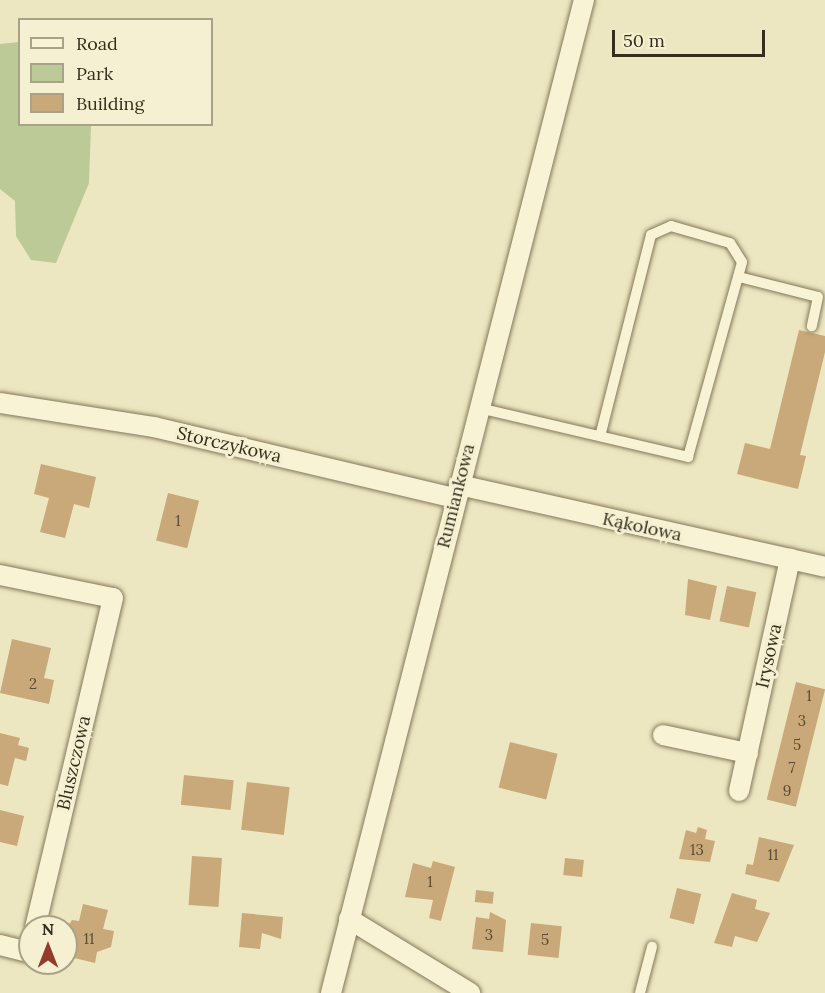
<!DOCTYPE html>
<meta charset="utf-8">
<style>
body{margin:0}
#map{position:relative;width:825px;height:993px;overflow:hidden;background:#ece7c1;font-family:Lora,serif}
div>[style]{position:absolute}
[style*='--x']{left:calc(var(--x)*1px);top:calc(var(--y)*1px);width:calc(var(--w)*1px);rotate:calc(var(--a)*1deg)}
.green>*{inset:0;background:#bbca96}
.building>*{inset:0;background:#c9a879;transform-origin:0 0}
.roads{filter:drop-shadow(0 0 2px #85785a) drop-shadow(0 0 2px #85785a)}
.lane>*{height:10px;margin:-5px;padding:0 5px;transform-origin:5px;border-radius:5px;background:#f7f3d4}
.street>*{height:20px;margin:-10px;padding:0 10px;transform-origin:10px;border-radius:10px;background:#f7f3d4}
span{translate:-50% -50%;white-space:nowrap;text-align:center;line-height:1.15;-webkit-text-stroke:6px #f4f0d1;paint-order:stroke}
.number-label{font-size:15px;color:#5a4c34}
.number-label span{-webkit-text-stroke-width:0}
.street-label{font-size:18px;color:#352d1d}
.legend{position:absolute;left:18px;top:18px;width:195px;height:108px;box-sizing:border-box;background:#f4f0d1;border:2px solid #a8a289;margin:0;padding:8px 10px;list-style:none;font-size:18px;color:#352d1d}
.legend li{display:flex;align-items:center;gap:12px;height:30px}
.legend b{width:30px;border:2px solid #a8a289}
.north{position:absolute;left:18px;top:915px;width:60px;height:60px;box-sizing:border-box;background:#f4f0d1;border:2px solid #a8a289;border-radius:50%;rotate:0deg;font-size:16px;font-weight:700;line-height:24px;text-align:center;color:#352d1d}
.north::after{content:'';display:block;margin:auto;width:21px;height:27px;background:#923c2c;clip-path:polygon(50% 0,100% 100%,50% 72%,0 100%)}
.scale{position:absolute;left:612px;top:30px;width:153px;height:27px;box-sizing:border-box;border:3px solid #352d1d;border-top:0;padding-left:8px;font-size:18px;line-height:21px;white-space:nowrap;color:#352d1d;-webkit-text-stroke:4px #f4f0d1;paint-order:stroke}
</style>
<div id="map">
<div class="green">
<i style="clip-path:polygon(19px 42px,20px 124px,91px 125px,89px 183px,56px 263px,31px 260px,16px 236px,15px 201px,0 189px,0 44px)"></i>
</div>
<div class="building">
<i style="clip-path:polygon(799px 330px,825px 336px,825px 352px,800px 455px,806px 456px,798px 489px,737px 474px,745px 443px,770px 449px)"></i>
<i style="clip-path:polygon(41px 464px,96px 477px,89px 508px,74px 504px,65px 538px,40px 532px,49px 498px,34px 494px)"></i>
<i style="left:168px;top:493px;width:32px;height:49px;rotate:14deg"></i>
<i style="clip-path:polygon(688px 579px,717px 586px,710px 620px,685px 615px)"></i>
<i style="left:727px;top:586px;width:30px;height:36px;rotate:12deg"></i>
<i style="clip-path:polygon(12px 639px,51px 648px,44px 678px,54px 680px,49px 704px,0 693px)"></i>
<i style="left:796px;top:682px;width:30px;height:121px;rotate:14deg"></i>
<i style="clip-path:polygon(0 733px,20px 738px,18px 745px,29px 748px,26px 761px,15px 758px,8px 786px,0 784px)"></i>
<i style="left:510px;top:742px;width:49px;height:47px;rotate:14deg"></i>
<i style="left:184px;top:775px;width:50px;height:30px;rotate:6deg"></i>
<i style="left:247px;top:782px;width:43px;height:48px;rotate:7deg"></i>
<i style="clip-path:polygon(0 810px,24px 816px,17px 846px,0 842px)"></i>
<i style="clip-path:polygon(698px 827px,707px 830px,705px 839px,715px 841px,710px 862px,679px 859px,686px 830px,696px 833px)"></i>
<i style="clip-path:polygon(759px 837px,794px 845px,779px 882px,745px 874px,747px 864px,753px 865px)"></i>
<i style="left:192px;top:856px;width:30px;height:49px;rotate:4deg"></i>
<i style="left:565px;top:858px;width:19px;height:17px;rotate:6deg"></i>
<i style="clip-path:polygon(433px 861px,455px 867px,441px 921px,429px 918px,433px 900px,405px 897px,413px 863px,431px 868px)"></i>
<i style="left:677px;top:888px;width:25px;height:31px;rotate:14deg"></i>
<i style="left:476px;top:890px;width:18px;height:12px;rotate:6deg"></i>
<i style="clip-path:polygon(732px 893px,757px 900px,755px 909px,770px 913px,757px 942px,735px 936px,732px 947px,714px 943px)"></i>
<i style="clip-path:polygon(83px 904px,108px 910px,103px 929px,114px 931px,111px 947px,97px 952px,95px 963px,66px 956px,66px 929px,72px 920px,79px 921px)"></i>
<i style="clip-path:polygon(490px 912px,506px 920px,503px 952px,472px 949px,476px 917px,489px 919px)"></i>
<i style="clip-path:polygon(242px 913px,283px 917px,281px 939px,262px 933px,260px 949px,239px 947px)"></i>
<i style="left:531px;top:923px;width:31px;height:32px;rotate:6deg"></i>
</div>
<div class="roads">
<div class="lane">
<i style="--x:739;--y:277;--w:81;--a:14.2"></i>
<i style="--x:818;--y:297;--w:30;--a:102"></i>
<i style="--x:479;--y:408;--w:215;--a:13.2"></i>
<i style="--x:688;--y:457;--w:202;--a:-74.5"></i>
<i style="--x:742;--y:262;--w:22;--a:-122"></i>
<i style="--x:730;--y:243;--w:61;--a:-163.9"></i>
<i style="--x:671;--y:226;--w:22;--a:156"></i>
<i style="--x:651;--y:235;--w:207;--a:104.2"></i>
<i style="--x:640;--y:993;--w:48;--a:-75.4"></i>
</div>
<div class="street">
<i style="--x:0;--y:403;--w:156;--a:8.9"></i>
<i style="--x:154;--y:427;--w:309;--a:13.3"></i>
<i style="--x:459;--y:485;--w:375;--a:12.6"></i>
<i style="--x:0;--y:575;--w:115;--a:11.5"></i>
<i style="--x:113;--y:598;--w:338;--a:103.3"></i>
<i style="--x:663;--y:735;--w:87;--a:12"></i>
<i style="--x:739;--y:791;--w:238;--a:-77.6"></i>
<i style="--x:349;--y:919;--w:142;--a:31.4"></i>
<i style="--x:0;--y:945;--w:29;--a:14"></i>
<i style="--x:28;--y:952;--w:8;--a:-76"></i>
<i style="--x:331;--y:993;--w:1025;--a:-75.71"></i>
</div>
</div>
<div class="number-label">
<span style="left:178px;top:521px">1</span>
<span style="left:33px;top:684px">2</span>
<span style="left:809px;top:696px">1</span>
<span style="left:802px;top:721px">3</span>
<span style="left:797px;top:745px">5</span>
<span style="left:792px;top:768px">7</span>
<span style="left:787px;top:791px">9</span>
<span style="left:697px;top:850px">13</span>
<span style="left:773px;top:855px">11</span>
<span style="left:430px;top:882px">1</span>
<span style="left:489px;top:935px">3</span>
<span style="left:89px;top:939px">11</span>
<span style="left:545px;top:940px">5</span>
</div>
<div class="street-label">
<span style="left:229px;top:445px;rotate:13deg">Storczykowa</span>
<span style="left:456px;top:496px;rotate:-76deg">Rumiankowa</span>
<span style="left:642px;top:527px;rotate:12deg">Kąkolowa</span>
<span style="left:769px;top:656px;rotate:-78deg">Irysowa</span>
<span style="left:74px;top:763px;rotate:-77deg">Bluszczowa</span>
</div>
<ul class="legend">
<li><b style="height:8px;background:#f7f3d4"></b>Road</li>
<li><b style="height:16px;background:#bbca96"></b>Park</li>
<li><b style="height:16px;background:#c9a879"></b>Building</li>
</ul>
<div class="north">N</div>
<div class="scale">50 m</div>
</div>
